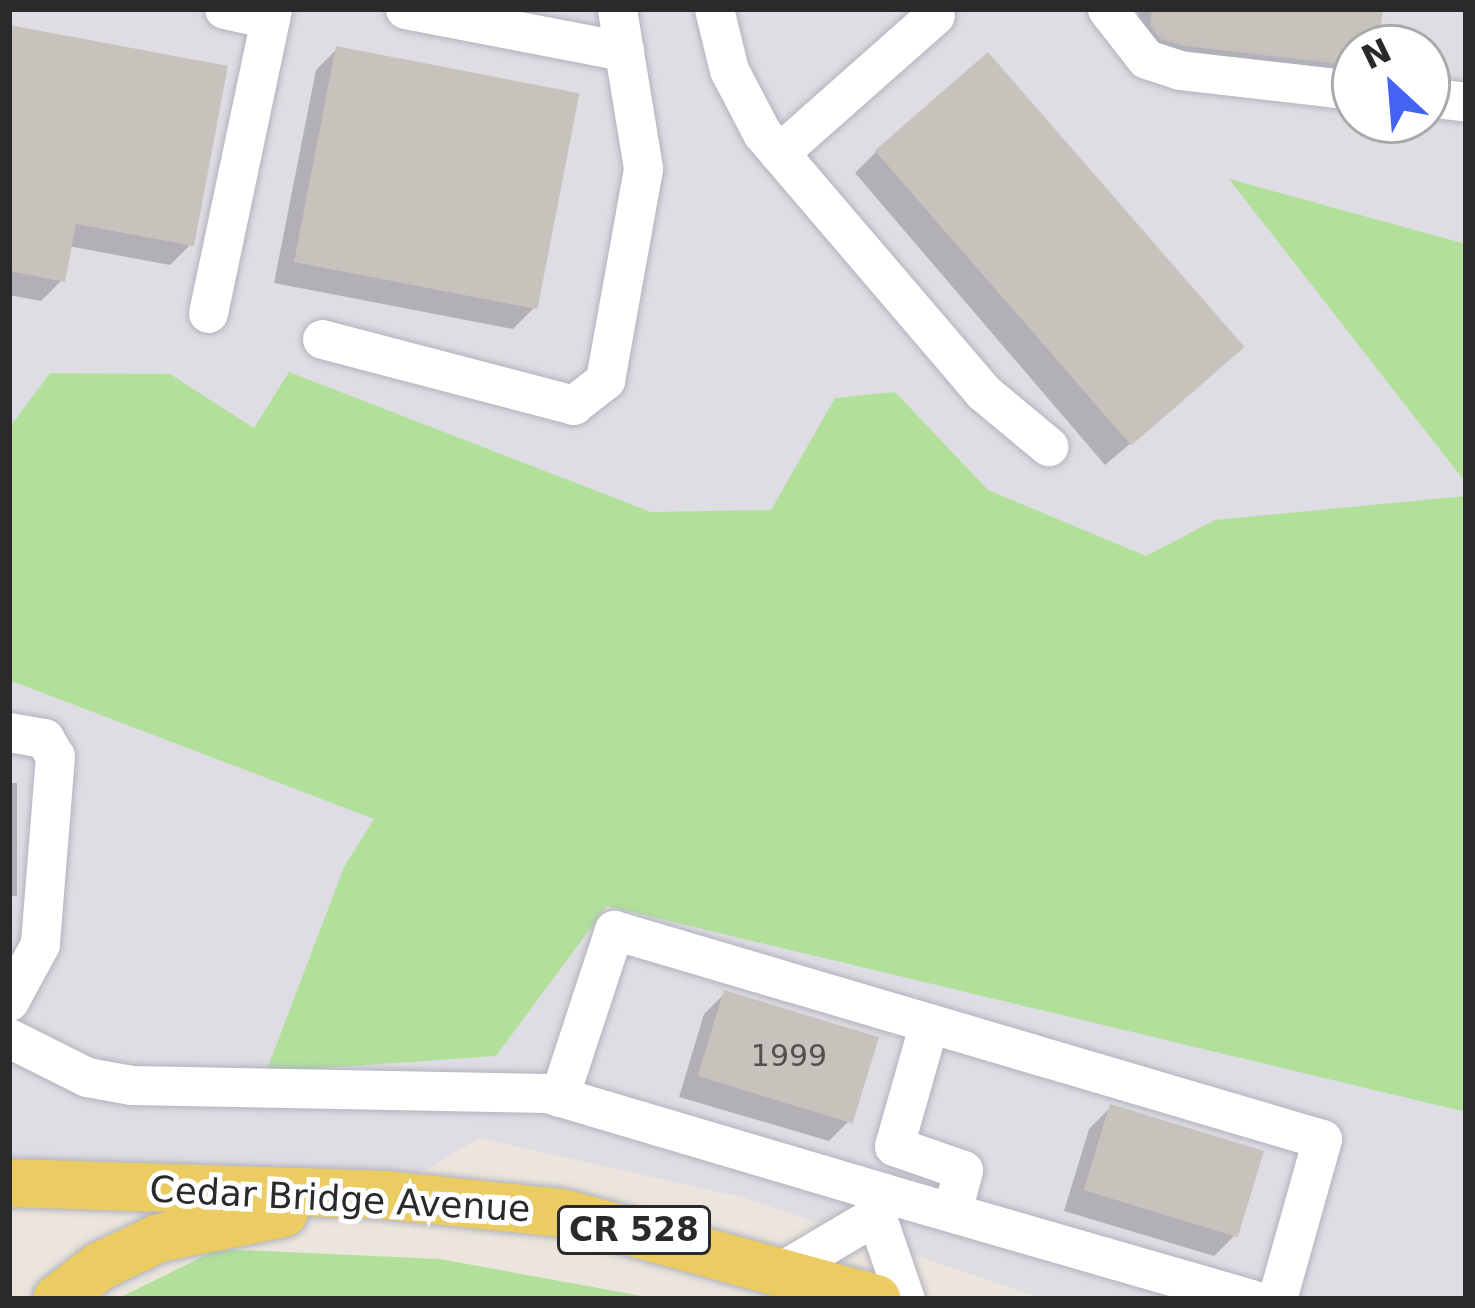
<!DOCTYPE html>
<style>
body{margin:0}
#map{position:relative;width:1475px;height:1308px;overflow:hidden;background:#ece5dd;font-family:"DejaVu Sans",sans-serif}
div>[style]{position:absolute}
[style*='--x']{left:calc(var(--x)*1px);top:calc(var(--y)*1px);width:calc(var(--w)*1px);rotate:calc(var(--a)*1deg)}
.industrial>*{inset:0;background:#dfdde4}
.green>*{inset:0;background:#b2e09b}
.shadow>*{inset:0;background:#0003;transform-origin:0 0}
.building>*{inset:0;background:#c7c2bc;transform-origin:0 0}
.roads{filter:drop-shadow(0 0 3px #b0b3bd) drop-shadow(0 0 3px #b0b3bd)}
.minor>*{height:39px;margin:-19.5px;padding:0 19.5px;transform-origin:19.5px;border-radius:19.5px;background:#fff}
.major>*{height:48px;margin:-24px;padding:0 24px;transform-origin:24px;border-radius:24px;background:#ebcc63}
span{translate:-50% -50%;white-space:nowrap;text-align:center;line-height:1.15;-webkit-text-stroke:10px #fff;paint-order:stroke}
.number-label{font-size:30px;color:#51504e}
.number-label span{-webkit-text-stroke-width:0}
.shield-label span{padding:3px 9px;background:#fff;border:3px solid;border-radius:9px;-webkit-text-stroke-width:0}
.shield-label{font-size:33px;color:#2a2a2a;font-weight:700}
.street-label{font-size:36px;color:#2a2a2a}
.frame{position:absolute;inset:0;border:12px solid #2a2a2a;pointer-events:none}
.north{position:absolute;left:1331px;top:24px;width:120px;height:120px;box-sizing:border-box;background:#fff;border:3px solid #aaa;border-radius:50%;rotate:334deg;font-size:33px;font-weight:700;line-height:48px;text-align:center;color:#2a2a2a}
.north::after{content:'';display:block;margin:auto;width:42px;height:54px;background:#4363f2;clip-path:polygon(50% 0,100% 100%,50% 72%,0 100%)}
</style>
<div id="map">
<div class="industrial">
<i style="clip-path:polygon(evenodd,9px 9px,1466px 9px,1466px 1299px,1043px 1299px,745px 1198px,479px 1138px,384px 1195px,9px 1183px,9px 9px,1355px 48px,1427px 48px,1427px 120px,1355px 120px,1355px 48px)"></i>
</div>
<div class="green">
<i style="clip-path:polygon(1229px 179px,1466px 244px,1466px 483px)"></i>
<i style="clip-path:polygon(289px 372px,651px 512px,771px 510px,835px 398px,895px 392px,988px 490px,1146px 556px,1215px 520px,1466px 496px,1466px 1112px,607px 906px,496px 1056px,266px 1072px,344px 867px,374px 819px,9px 680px,9px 428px,50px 373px,170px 374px,254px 428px)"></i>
<i style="clip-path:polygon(218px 1249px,440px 1259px,658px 1299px,117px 1299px)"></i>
</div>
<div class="shadow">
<i style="clip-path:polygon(1139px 9px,1380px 9px,1375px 48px,1355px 48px,1355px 85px,1168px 61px,1135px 41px)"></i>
<i style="clip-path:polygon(9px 28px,191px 244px,170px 265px,68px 246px,62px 280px,41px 301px,9px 295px)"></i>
<i style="clip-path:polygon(337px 49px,534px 308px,513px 329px,274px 283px,316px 70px)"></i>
<i style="clip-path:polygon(876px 152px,1217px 370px,1105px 465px,855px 173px)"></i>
<i style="left:9px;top:783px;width:8px;height:113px"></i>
<i style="clip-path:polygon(725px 993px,850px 1120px,829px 1141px,679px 1097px,704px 1014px)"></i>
<i style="clip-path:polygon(1110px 1108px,1235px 1235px,1214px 1256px,1064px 1211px,1089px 1129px)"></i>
</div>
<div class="building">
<i style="clip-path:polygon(1152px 9px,1383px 9px,1378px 48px,1355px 48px,1355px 66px,1184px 46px,1160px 39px,1150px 25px)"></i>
<i style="clip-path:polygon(9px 25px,228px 66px,194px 246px,76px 224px,65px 282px,9px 271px)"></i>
<i style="left:336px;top:46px;width:248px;height:220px;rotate:11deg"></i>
<i style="left:988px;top:52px;width:391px;height:150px;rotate:49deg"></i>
<i style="left:724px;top:990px;width:162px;height:90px;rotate:17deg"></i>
<i style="left:1110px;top:1104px;width:161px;height:90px;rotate:17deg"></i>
</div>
<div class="roads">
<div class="minor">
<i style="--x:224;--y:9;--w:47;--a:12.3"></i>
<i style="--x:270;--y:19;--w:10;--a:-79"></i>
<i style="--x:405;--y:9;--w:223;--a:10.9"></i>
<i style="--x:714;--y:9;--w:63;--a:76.2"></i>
<i style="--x:729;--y:70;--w:71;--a:62.4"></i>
<i style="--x:762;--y:133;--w:340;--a:49.5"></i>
<i style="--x:983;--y:392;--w:85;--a:39.7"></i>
<i style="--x:1107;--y:9;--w:63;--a:52"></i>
<i style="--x:1146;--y:59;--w:35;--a:18"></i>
<i style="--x:1179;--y:70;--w:177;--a:6.5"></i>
<i style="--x:1427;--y:97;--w:39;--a:7"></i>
<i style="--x:779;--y:153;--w:208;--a:-41.5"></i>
<i style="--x:208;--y:313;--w:300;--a:-78.1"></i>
<i style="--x:322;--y:339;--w:260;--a:14.7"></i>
<i style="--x:573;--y:405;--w:41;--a:-38"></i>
<i style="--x:605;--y:380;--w:215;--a:-79.8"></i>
<i style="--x:643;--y:168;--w:161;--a:-99.3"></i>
<i style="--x:9;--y:732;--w:36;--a:10"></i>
<i style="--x:44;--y:738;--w:21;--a:59"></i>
<i style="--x:55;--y:756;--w:189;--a:94.6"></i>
<i style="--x:40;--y:944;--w:65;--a:118.5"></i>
<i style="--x:929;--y:1023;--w:128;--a:105.9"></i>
<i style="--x:894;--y:1146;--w:73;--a:19.2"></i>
<i style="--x:963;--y:1170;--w:43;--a:104.7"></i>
<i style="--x:9;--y:1038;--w:87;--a:26.6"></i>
<i style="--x:87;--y:1077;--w:45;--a:10.3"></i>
<i style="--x:131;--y:1085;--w:416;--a:1.1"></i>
<i style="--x:547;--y:1093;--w:352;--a:16.5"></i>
<i style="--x:884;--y:1193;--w:23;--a:110"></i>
<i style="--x:876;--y:1215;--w:108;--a:149.4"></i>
<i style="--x:559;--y:1097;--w:176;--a:-71.8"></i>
<i style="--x:614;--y:930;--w:738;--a:16.45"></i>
<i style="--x:1322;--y:1139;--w:166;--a:105.7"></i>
<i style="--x:884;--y:1193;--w:383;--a:16.1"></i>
<i style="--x:876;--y:1215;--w:89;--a:71"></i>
</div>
<div class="major">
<i style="--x:9;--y:1183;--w:375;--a:1.8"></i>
<i style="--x:384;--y:1195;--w:179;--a:5.8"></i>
<i style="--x:562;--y:1213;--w:326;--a:15.3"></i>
<i style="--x:57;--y:1299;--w:54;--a:-37.5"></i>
<i style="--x:100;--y:1266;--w:65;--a:-25.4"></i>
<i style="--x:159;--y:1238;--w:127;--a:-11.3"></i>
</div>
</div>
<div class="number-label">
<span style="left:789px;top:1056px">1999</span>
</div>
<div class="shield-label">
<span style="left:634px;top:1230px">CR 528</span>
</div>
<div class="street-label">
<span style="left:340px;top:1199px;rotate:3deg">Cedar Bridge Avenue</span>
</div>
<div class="frame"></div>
<div class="north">N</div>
</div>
